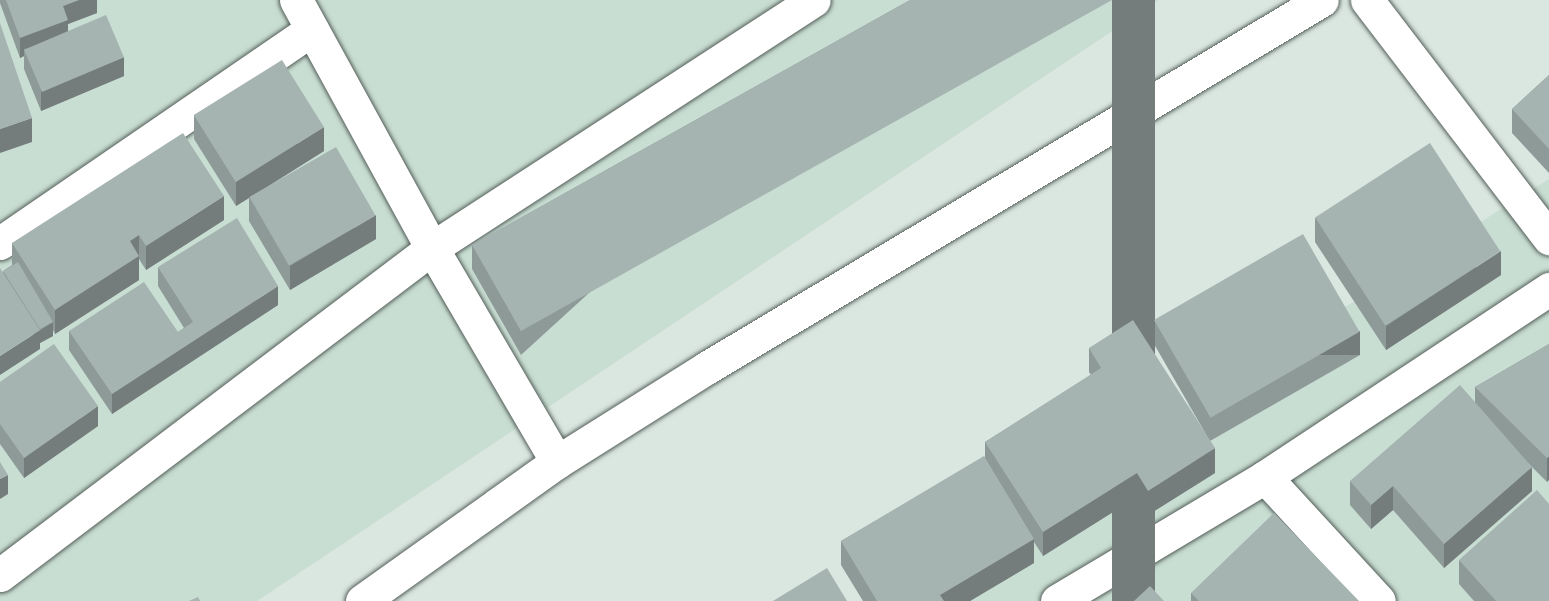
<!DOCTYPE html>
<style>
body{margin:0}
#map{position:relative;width:1549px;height:601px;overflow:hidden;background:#dae6e0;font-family:"Open Sans",sans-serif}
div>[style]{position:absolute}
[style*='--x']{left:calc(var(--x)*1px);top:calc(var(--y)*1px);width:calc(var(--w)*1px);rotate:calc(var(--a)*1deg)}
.built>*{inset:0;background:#c9ded3}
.roads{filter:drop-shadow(0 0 2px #535e59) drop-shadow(0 0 2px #535e59)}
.minor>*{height:33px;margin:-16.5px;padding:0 16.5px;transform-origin:16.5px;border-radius:16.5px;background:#fff}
.wall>*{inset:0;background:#8e9a98}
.shaded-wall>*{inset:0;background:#747d7c;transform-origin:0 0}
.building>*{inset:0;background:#a5b3b1;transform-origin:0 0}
span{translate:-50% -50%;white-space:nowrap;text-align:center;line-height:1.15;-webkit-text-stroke:5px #dae6e0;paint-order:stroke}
</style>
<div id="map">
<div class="built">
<i style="clip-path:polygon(0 0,1159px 0,257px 601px,0 601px)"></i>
<i style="clip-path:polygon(1549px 179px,1549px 601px,876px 601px,1450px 241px)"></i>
</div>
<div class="roads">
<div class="minor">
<i style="--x:296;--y:0;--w:283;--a:61.3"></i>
<i style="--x:432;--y:248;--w:248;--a:59.7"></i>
<i style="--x:1367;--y:0;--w:300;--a:52.6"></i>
<i style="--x:0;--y:243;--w:378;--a:-34.4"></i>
<i style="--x:1265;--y:477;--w:168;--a:47.4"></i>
<i style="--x:0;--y:575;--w:542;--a:-37.12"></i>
<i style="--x:432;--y:248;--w:455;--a:-33"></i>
<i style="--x:362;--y:601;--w:239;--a:-35.5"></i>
<i style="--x:557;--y:462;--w:178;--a:-32.2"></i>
<i style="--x:708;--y:367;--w:715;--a:-30.87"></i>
<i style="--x:1057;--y:601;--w:242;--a:-30.8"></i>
<i style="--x:1265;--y:477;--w:341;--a:-33.5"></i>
</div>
</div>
<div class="wall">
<i style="clip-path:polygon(0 0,97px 0,97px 13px,68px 24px,68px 31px,124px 76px,41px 111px,24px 69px,24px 56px,20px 58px,0 3px)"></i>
<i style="clip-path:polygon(910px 0,521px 355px,472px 269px,472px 245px)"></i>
<i style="clip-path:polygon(1549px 75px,1549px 173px,1512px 133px,1512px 109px)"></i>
<i style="clip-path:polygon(194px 115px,324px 151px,269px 186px,376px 239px,290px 290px,249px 221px,249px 198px,236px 206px,194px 139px)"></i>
<i style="clip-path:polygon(1315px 218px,1501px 275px,1386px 350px,1315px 242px)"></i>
<i style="clip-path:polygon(224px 220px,146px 270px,139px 259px,139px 280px,55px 334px,53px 330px,53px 336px,40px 343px,40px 349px,3px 273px,3px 271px,12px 265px,12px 243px)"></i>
<i style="clip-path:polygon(158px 267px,278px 305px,112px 414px,69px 350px,69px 331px,178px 332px,184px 328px,158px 286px)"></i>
<i style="clip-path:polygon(1154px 320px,1360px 355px,1210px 441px,1215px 473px,1148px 515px,1137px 497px,1043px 556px,1034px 542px,1034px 563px,970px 601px,863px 601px,841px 565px,841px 541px,985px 457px,985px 442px,1091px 375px,1089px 372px,1089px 348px,1207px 436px,1154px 344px)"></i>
<i style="clip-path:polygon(1549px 344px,1547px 482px,1528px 463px,1532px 491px,1444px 568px,1393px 510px,1371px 529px,1350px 505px,1350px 481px,1475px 403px,1475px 387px)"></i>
<i style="clip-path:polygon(0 382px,98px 426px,24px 478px,0 444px)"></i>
<i style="clip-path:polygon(1459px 560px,1549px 601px,1474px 601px,1459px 584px)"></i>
<i style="clip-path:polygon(1191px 593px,1359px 601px,1191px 601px)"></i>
</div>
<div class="shaded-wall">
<i style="clip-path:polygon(79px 0,97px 0,97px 13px,68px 24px,68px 40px,24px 49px,24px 56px,20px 58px,20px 38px,63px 6px)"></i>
<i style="left:1112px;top:0;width:43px;height:677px"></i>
<i style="clip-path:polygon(124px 57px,124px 76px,41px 111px,41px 91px)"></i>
<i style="clip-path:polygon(32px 118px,32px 142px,0 153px,0 129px)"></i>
<i style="clip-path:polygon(324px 127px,324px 151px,236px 206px,236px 182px)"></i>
<i style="clip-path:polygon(224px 196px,224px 220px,146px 270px,146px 246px)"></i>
<i style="clip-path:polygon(376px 215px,376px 239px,290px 290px,290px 266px)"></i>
<i style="clip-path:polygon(139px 235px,139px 280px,55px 334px,55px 310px,130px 241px)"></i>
<i style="clip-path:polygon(1501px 251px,1501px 275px,1386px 350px,1386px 326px)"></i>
<i style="clip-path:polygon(278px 286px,278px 305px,112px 414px,112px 394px)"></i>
<i style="clip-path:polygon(53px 322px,53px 336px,40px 343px,40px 349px,0 375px,0 356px)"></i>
<i style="left:1360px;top:331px;width:24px;height:173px;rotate:90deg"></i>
<i style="clip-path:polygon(98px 406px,98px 426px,24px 478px,24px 458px)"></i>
<i style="clip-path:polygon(1215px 448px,1215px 473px,1148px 515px,1148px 491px)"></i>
<i style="clip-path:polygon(1549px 456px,1549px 480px,1547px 482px,1547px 458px)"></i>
<i style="clip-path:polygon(1532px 467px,1532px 491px,1444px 568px,1444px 544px)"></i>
<i style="clip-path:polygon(1137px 473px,1137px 497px,1043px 556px,1043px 532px)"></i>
<i style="clip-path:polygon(8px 475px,8px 494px,0 499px,0 479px)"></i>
<i style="clip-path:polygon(1393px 486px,1393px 510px,1371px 529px,1371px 505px)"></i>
<i style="clip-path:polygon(1034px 539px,1034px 563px,970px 601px,940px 601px,940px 595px)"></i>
</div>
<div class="building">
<i style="clip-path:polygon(6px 0,79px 0,63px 6px,68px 20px,20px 38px)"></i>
<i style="clip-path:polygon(910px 0,1112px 0,521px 331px,472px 245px)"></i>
<i style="left:106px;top:15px;width:46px;height:89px;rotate:67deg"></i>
<i style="clip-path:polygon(0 23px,32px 118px,0 129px)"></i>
<i style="left:282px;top:60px;width:79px;height:104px;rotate:58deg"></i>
<i style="clip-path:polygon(1549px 75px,1549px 149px,1512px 109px)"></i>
<i style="clip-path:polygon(183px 133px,224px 196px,146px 246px,139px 235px,130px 241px,139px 256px,55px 310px,12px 243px)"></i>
<i style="left:1430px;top:143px;width:129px;height:137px;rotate:57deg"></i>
<i style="left:336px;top:147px;width:79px;height:100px;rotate:60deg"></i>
<i style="clip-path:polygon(237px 218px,278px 286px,112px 394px,69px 331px,144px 282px,178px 332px,193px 322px,158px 267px)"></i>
<i style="left:1303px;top:234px;width:113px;height:172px;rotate:60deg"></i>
<i style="clip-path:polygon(18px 262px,53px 322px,40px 329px,3px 271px)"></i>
<i style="clip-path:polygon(0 268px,40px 330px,0 356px)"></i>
<i style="clip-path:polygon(1133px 320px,1215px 448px,1148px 491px,1137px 473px,1043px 532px,985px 442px,1101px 368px,1089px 348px)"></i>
<i style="clip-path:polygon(54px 344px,98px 406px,24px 458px,0 424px,0 382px)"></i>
<i style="clip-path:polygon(1549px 344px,1549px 456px,1547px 458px,1475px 387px)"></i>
<i style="clip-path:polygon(1460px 385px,1532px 467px,1444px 544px,1393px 486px,1371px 505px,1350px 481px)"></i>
<i style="clip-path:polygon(984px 456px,1034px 539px,940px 595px,944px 601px,877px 601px,841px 541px)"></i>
<i style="clip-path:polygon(0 462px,8px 475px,0 479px)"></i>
<i style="clip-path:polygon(1537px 490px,1549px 504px,1549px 601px,1496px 601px,1459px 560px)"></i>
<i style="clip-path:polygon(1274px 513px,1359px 601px,1199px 601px,1191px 593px)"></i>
<i style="clip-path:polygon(827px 568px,847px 601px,773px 601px)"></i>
<i style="clip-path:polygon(1150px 586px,1164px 601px,1134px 601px)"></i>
<i style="clip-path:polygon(198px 597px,200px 601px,189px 601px)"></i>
</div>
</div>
